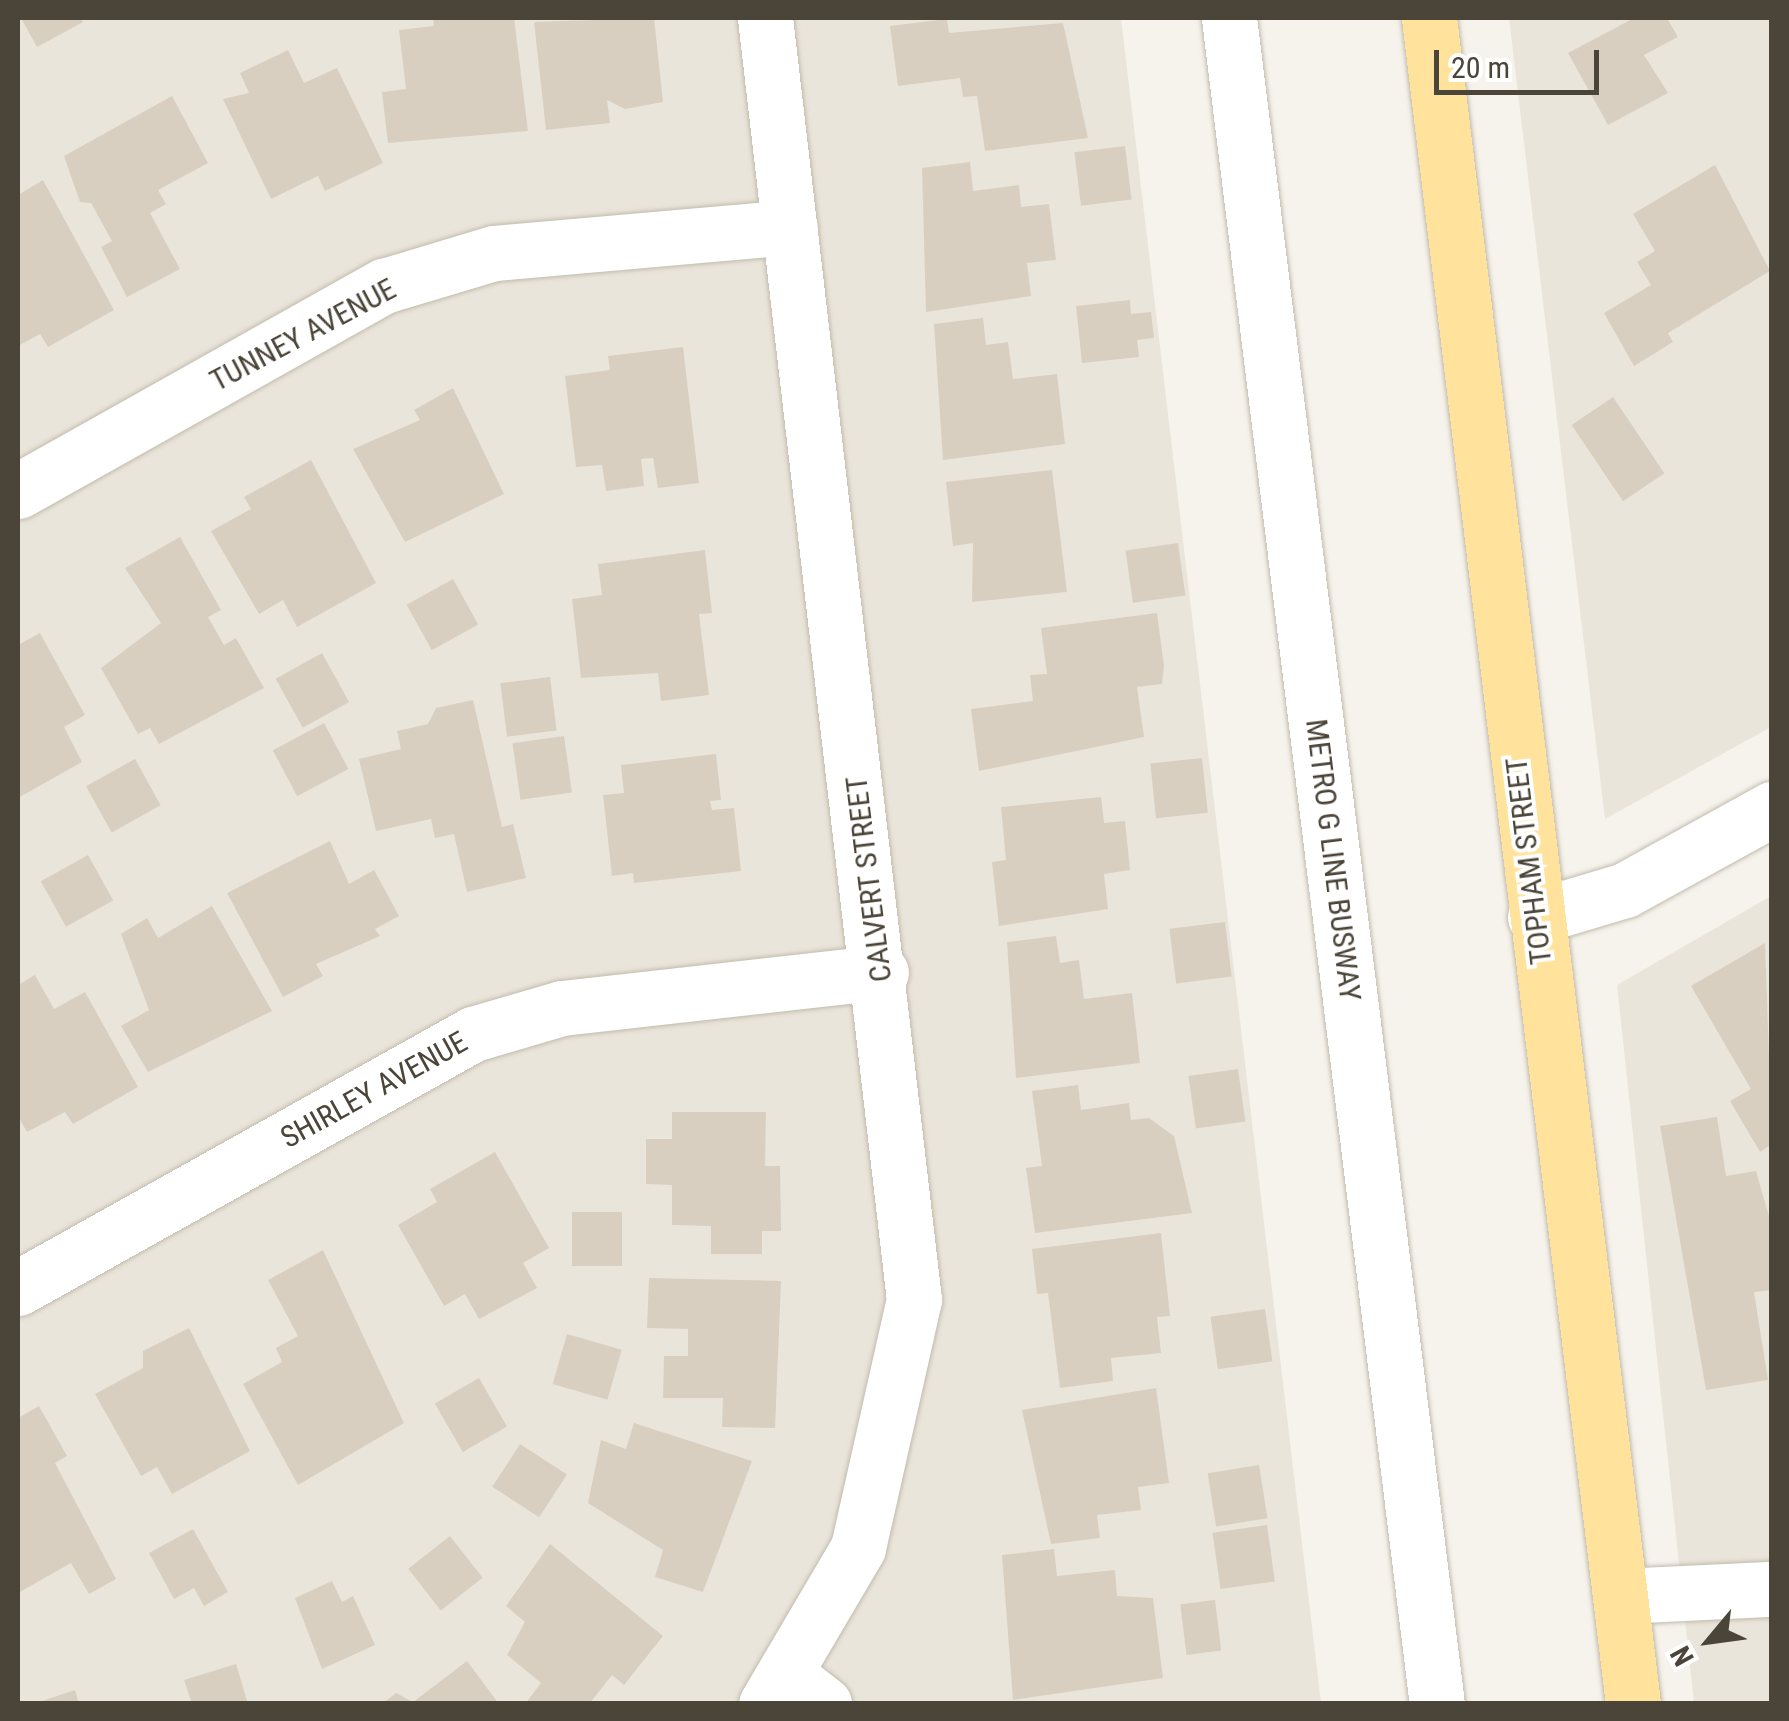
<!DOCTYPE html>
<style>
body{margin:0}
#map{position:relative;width:1789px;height:1721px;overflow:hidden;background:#f6f3ec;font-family:"Roboto Condensed",sans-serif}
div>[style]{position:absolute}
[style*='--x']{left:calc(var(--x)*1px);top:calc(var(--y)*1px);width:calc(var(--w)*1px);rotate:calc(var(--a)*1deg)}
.residential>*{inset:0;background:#eae5da}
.building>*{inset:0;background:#d8cfc1;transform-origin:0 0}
.roads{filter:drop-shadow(0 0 2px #c2bbae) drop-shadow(0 0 2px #c2bbae)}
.minor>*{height:55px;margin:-27.5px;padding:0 27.5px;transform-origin:27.5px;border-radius:27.5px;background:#fff}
.major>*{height:55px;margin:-27.5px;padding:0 27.5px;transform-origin:27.5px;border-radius:27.5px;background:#ffe39c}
span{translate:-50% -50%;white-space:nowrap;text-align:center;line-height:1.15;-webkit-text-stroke:8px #fff;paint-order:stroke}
.street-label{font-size:30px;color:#4b4439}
.frame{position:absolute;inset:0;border:20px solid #4b4439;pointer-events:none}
.north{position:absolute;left:1659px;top:1591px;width:100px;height:100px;-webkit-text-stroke:8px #fff;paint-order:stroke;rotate:241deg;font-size:28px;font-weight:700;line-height:40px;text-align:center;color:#4b4439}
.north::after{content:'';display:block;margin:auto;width:35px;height:45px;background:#4b4439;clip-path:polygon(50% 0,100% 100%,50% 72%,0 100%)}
.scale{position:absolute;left:1434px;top:50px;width:165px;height:45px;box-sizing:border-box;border:5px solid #4b4439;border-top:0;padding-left:12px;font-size:30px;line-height:35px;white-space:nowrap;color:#4b4439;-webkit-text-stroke:8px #fff;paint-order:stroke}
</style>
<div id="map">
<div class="residential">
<i style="clip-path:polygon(18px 18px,1121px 18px,1321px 1703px,18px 1703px)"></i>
<i style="clip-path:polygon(1509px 18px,1771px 18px,1771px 727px,1605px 819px)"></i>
<i style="clip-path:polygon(1771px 896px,1771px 1703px,1694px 1703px,1617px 985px)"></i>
</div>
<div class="building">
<i style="clip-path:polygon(21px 18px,81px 18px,83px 22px,37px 47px)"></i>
<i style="clip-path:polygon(433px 18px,514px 18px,528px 131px,388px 143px,382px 92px,406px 89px,399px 30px,434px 26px)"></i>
<i style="clip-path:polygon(654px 18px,663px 102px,625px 109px,607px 100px,610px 123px,546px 130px,534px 22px)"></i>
<i style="clip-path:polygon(1634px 18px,1667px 18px,1678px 37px,1644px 55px,1668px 93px,1608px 125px,1568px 53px)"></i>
<i style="clip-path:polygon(947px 19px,949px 33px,1063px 23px,1088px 138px,985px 151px,977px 96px,963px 97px,960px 78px,898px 86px,890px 26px)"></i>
<i style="clip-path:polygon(288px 50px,304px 83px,337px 68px,383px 163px,325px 191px,318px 176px,271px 199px,223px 99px,249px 93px,240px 73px)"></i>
<i style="clip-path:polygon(172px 96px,208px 163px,158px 190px,166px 204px,150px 213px,180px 269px,127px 297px,101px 247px,112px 241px,91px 203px,80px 202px,64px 156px)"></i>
<i style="left:1125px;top:146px;width:54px;height:51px;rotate:83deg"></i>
<i style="clip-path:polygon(970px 162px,973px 191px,1019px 185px,1021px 207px,1049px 204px,1056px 260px,1027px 263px,1031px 296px,926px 312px,922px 168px)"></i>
<i style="clip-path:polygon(1715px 165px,1770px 271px,1668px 333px,1673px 342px,1634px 366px,1604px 313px,1651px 285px,1637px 262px,1655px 251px,1633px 214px)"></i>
<i style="clip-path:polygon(43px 180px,114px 310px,48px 347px,40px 334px,18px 346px,18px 195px)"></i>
<i style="clip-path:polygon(1130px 300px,1131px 314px,1151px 312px,1154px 338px,1137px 340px,1139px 357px,1082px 363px,1076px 306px)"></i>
<i style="clip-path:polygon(983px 318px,986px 345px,1008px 342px,1013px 379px,1057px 374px,1065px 444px,943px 460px,934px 324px)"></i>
<i style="clip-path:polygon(683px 347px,699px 483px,658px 488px,653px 458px,641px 459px,644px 486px,606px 491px,602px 465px,576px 467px,565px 376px,610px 370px,608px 356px)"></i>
<i style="clip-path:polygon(453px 388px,504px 494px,405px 542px,353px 449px,420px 420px,414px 410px)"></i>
<i style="left:1613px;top:397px;width:92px;height:50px;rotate:56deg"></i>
<i style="clip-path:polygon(311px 460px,376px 583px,297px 627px,283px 600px,259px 614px,211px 531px,251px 509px,244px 497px)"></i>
<i style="clip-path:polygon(1052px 470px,1067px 592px,972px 602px,973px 543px,953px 546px,946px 482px)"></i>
<i style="clip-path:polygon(180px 537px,221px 610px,208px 617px,224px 645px,236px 638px,264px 688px,159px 744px,150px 728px,138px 734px,101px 668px,161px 623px,125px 568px)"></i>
<i style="left:1178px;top:543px;width:53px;height:53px;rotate:82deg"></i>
<i style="clip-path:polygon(705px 550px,712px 613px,699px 614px,709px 695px,661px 701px,658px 673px,581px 678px,572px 599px,602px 595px,598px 564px)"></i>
<i style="left:453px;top:579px;width:52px;height:53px;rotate:61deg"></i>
<i style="clip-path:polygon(1157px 613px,1164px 666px,1162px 684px,1137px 687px,1144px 737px,979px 771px,971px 709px,1033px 701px,1030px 675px,1047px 674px,1041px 628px)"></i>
<i style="clip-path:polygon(40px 633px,85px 715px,64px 727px,82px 762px,18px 798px,18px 645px)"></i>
<i style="left:322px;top:653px;width:56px;height:53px;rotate:61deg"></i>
<i style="left:550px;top:677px;width:54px;height:50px;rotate:83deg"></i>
<i style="clip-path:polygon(473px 700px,502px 827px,513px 824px,526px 878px,467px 892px,454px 834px,435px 838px,431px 819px,376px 831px,359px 759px,401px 749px,397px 731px,428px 724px,436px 708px)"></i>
<i style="left:324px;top:723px;width:52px;height:58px;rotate:62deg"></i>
<i style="left:564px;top:736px;width:57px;height:52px;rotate:82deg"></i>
<i style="clip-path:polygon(716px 754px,721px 800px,710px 801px,712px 810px,734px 808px,741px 871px,634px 883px,633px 873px,612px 876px,603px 795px,624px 793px,621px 765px)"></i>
<i style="left:1202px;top:758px;width:55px;height:52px;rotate:84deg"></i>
<i style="left:135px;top:759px;width:53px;height:56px;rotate:61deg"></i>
<i style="clip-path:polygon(1101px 797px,1104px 823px,1125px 821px,1130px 870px,1104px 874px,1108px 909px,999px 926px,992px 862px,1006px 860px,1001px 807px)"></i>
<i style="clip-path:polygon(330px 841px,349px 884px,374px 870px,399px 916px,375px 929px,380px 936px,316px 964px,323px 976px,283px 997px,227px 893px)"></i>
<i style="left:88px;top:855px;width:52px;height:54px;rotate:61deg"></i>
<i style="clip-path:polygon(212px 906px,272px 1011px,148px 1072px,121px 1026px,149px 1010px,121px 934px,147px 918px,158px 938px)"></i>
<i style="left:1225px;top:922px;width:55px;height:56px;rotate:83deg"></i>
<i style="clip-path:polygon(1056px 936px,1060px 963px,1079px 960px,1084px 999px,1132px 993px,1140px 1063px,1016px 1078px,1007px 942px)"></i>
<i style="clip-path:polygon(1765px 943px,1772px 1144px,1760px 1152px,1730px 1101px,1751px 1089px,1691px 986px)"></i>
<i style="clip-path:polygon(35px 975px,54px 1009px,85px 992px,138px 1087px,73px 1124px,65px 1112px,27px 1132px,18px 1116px,18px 985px)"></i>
<i style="left:1238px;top:1069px;width:53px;height:50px;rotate:82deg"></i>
<i style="clip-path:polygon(1078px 1085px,1081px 1110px,1129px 1103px,1131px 1120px,1149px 1118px,1174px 1136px,1192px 1213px,1035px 1233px,1026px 1168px,1042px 1166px,1032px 1091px)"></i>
<i style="clip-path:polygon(672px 1112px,766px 1112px,765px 1166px,780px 1166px,781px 1231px,762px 1231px,762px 1254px,711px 1254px,711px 1226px,672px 1225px,672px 1185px,646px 1184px,646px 1139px,672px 1139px)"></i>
<i style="clip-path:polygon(1717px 1117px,1726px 1176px,1756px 1171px,1772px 1227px,1772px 1290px,1754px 1292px,1768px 1380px,1706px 1390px,1660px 1126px)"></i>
<i style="clip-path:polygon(495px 1152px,549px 1248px,523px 1263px,537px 1288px,479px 1319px,465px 1294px,444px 1306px,398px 1225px,437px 1202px,430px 1189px)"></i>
<i style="left:572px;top:1212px;width:50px;height:54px"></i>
<i style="clip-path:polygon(1161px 1233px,1170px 1316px,1157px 1317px,1161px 1353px,1111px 1358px,1113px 1381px,1060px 1388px,1048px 1293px,1037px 1294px,1032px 1249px)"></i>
<i style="clip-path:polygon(323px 1250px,404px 1423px,298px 1485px,243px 1384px,282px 1362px,276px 1348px,298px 1336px,268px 1280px)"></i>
<i style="clip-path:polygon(649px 1278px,781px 1281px,775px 1428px,722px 1427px,723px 1398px,663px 1398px,664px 1356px,688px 1356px,688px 1329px,647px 1328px)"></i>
<i style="left:1265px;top:1309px;width:53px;height:55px;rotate:82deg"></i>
<i style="clip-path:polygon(189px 1328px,250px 1451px,172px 1494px,157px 1467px,141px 1476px,95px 1394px,143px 1368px,143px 1351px)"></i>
<i style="left:567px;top:1334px;width:57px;height:52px;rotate:16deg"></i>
<i style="left:479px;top:1378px;width:56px;height:51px;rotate:60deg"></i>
<i style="clip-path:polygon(1156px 1388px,1169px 1483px,1138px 1487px,1141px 1510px,1097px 1515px,1100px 1538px,1051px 1544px,1022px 1410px)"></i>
<i style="clip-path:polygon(39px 1406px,67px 1456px,55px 1463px,116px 1579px,89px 1594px,71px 1563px,18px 1593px,18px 1418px)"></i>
<i style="clip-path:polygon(634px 1423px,752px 1461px,703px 1592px,655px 1577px,663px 1550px,588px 1503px,601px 1440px,626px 1449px)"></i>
<i style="left:520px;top:1444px;width:56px;height:51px;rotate:33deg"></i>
<i style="left:1259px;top:1465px;width:54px;height:52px;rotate:81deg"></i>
<i style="left:1267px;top:1525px;width:57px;height:55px;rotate:82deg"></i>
<i style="clip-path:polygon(193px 1529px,228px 1592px,204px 1606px,194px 1588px,174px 1599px,149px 1553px)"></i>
<i style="left:450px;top:1536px;width:53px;height:53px;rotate:52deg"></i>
<i style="clip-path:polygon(550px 1544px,663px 1636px,624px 1685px,612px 1675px,589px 1704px,525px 1704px,541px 1683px,507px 1655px,525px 1622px,506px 1606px)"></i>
<i style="clip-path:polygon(1054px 1549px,1057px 1576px,1115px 1570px,1117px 1596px,1153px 1598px,1163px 1678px,1013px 1700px,1002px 1555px)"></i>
<i style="clip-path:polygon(332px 1581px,342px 1602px,353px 1596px,375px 1645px,322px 1669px,295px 1598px)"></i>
<i style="left:1215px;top:1600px;width:51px;height:35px;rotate:83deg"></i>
<i style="clip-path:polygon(467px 1661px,499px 1704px,382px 1704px,396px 1693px,413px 1702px)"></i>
<i style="clip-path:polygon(236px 1664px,248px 1704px,192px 1704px,184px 1680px)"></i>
<i style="clip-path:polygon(75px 1690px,79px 1704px,36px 1704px,36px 1703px)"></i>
</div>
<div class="roads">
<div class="minor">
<i style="--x:765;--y:18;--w:1290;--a:83.37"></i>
<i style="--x:914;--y:1299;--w:255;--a:102.7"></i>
<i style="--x:858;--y:1548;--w:181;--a:120.5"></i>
<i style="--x:1229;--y:18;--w:1699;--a:82.97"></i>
<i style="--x:18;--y:491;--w:420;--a:-29.3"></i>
<i style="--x:384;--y:286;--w:115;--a:-16.7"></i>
<i style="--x:494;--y:253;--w:297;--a:-5"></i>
<i style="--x:1535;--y:917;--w:94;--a:-16.7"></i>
<i style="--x:1625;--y:890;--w:168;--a:-28.9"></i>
<i style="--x:18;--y:1288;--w:521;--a:-29.17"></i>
<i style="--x:473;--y:1034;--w:93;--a:-16.3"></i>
<i style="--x:562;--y:1008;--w:321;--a:-6.4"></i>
<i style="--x:1621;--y:1596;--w:151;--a:-2.7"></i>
<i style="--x:788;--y:1676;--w:46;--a:37.9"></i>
</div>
<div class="major">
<i style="--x:1429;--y:18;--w:1698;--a:83.1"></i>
</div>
</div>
<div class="street-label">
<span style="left:303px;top:335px;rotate:-28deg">TUNNEY AVENUE</span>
<span style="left:1333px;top:860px;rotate:83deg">METRO G LINE BUSWAY</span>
<span style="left:1529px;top:861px;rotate:-97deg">TOPHAM STREET</span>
<span style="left:869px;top:879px;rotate:-97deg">CALVERT STREET</span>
<span style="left:374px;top:1090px;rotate:-29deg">SHIRLEY AVENUE</span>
</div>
<div class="frame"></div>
<div class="north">N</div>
<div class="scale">20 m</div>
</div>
